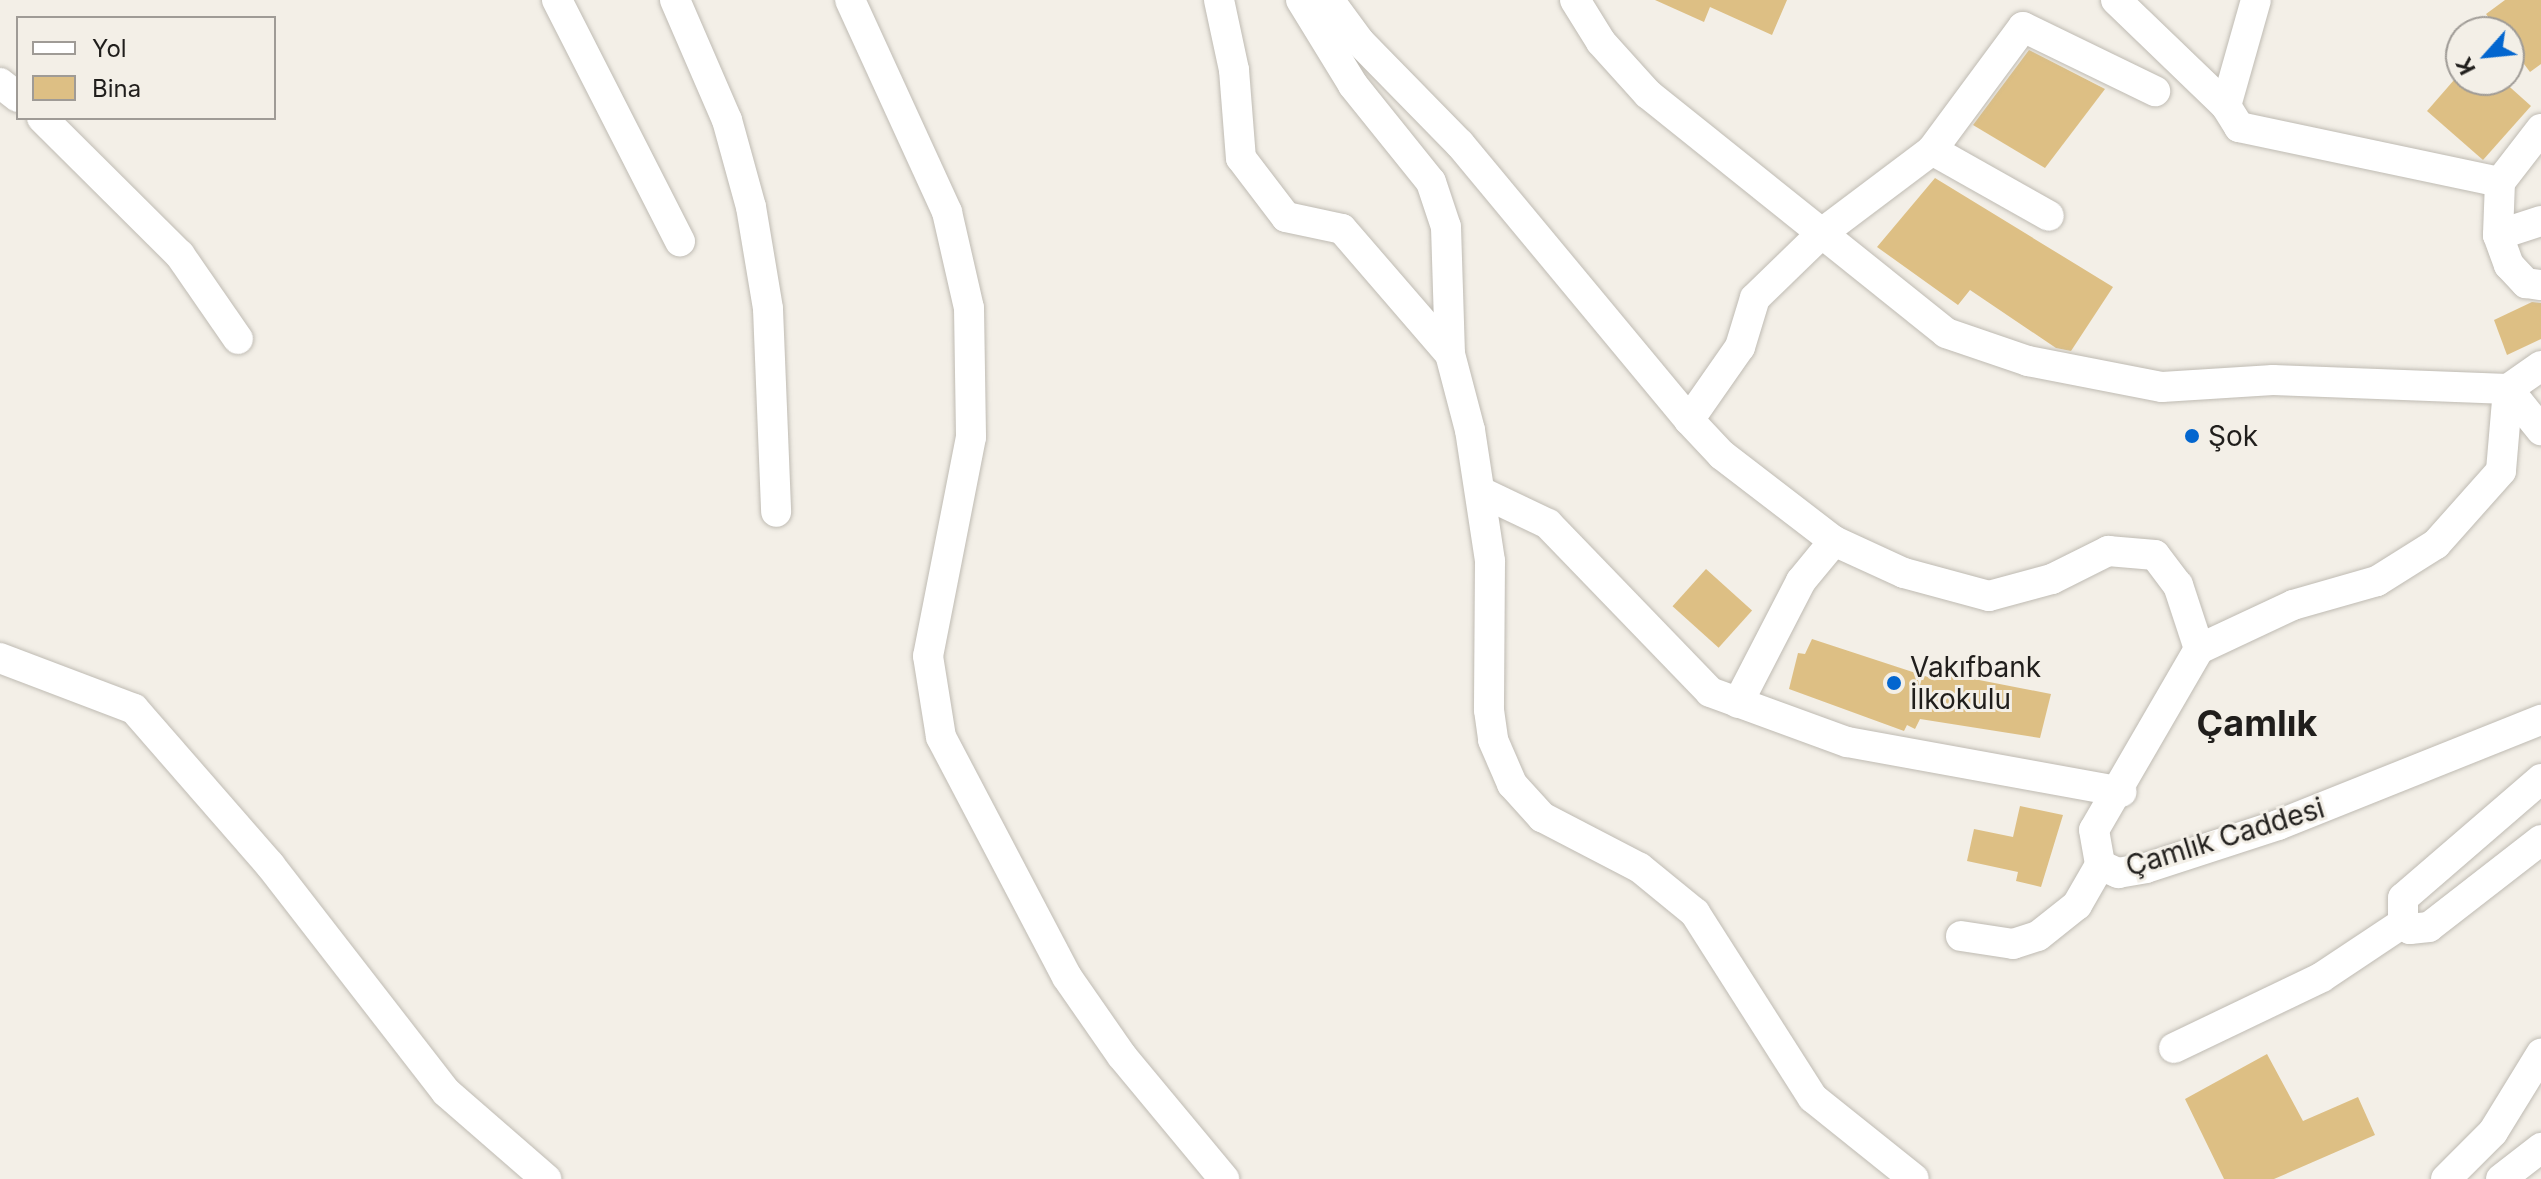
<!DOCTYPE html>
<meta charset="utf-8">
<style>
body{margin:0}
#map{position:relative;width:2541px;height:1179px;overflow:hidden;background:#f3efe7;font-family:Inter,sans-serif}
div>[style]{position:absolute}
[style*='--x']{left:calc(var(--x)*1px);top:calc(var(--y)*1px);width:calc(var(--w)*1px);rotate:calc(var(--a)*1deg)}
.building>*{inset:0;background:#ddbf84;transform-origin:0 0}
.roads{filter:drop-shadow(0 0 2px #bfbbb3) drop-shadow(0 0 2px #bfbbb3)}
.minor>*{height:30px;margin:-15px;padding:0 15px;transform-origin:15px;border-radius:15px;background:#fff}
.dots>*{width:22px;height:22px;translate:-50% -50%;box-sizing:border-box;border:4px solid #f3efe7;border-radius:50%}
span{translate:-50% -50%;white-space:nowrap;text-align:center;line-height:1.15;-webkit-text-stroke:6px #f3efe7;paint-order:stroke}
.poi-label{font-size:28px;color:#201e1c}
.left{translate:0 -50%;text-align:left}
.street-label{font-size:28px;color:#201e1c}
.district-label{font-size:36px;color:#201e1c;font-weight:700}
.legend{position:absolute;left:16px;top:16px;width:260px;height:104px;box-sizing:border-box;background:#f3efe7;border:2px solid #9f9b96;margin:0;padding:10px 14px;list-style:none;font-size:24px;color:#201e1c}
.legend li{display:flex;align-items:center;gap:16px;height:40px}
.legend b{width:40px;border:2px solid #9f9b96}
.north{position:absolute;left:2445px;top:16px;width:80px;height:80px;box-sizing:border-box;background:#f3efe7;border:2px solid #9f9b96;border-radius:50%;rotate:243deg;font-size:22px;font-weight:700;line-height:32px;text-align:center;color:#201e1c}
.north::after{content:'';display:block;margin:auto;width:28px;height:36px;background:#0366cf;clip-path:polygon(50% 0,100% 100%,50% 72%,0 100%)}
</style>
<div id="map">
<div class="building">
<i style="clip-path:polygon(1655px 0,1787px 0,1772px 35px,1710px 7px,1704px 22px)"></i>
<i style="clip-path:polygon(2505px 0,2541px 0,2541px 64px,2530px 72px,2509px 44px,2509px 32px,2500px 32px,2486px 14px)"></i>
<i style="clip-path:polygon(2029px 50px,2105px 89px,2045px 168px,1973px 125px)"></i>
<i style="clip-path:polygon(2454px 80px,2502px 80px,2531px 106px,2483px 160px,2427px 111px)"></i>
<i style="clip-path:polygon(1935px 178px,2113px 287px,2071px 351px,2056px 348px,1970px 290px,1958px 305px,1877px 247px)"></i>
<i style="clip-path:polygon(2532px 302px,2541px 303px,2541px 339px,2507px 355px,2494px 320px)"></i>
<i style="left:1706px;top:569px;width:62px;height:50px;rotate:42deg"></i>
<i style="clip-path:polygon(1812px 639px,1931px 678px,1933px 671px,2051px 694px,2040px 738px,1920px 719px,1915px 729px,1907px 725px,1904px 731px,1789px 689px,1798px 653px,1805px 654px)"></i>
<i style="clip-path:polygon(2020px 806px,2063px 815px,2041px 887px,2016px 881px,2018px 872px,1967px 861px,1974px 829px,2013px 837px)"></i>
<i style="clip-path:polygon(2267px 1054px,2303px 1121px,2358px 1097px,2375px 1135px,2274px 1179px,2224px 1179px,2185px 1099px)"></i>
</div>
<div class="roads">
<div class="minor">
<i style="--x:557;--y:0;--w:271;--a:63"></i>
<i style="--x:675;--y:0;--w:131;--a:66.6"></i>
<i style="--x:727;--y:120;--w:90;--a:74.6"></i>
<i style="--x:751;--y:207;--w:103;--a:80.5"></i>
<i style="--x:768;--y:309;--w:203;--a:87.7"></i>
<i style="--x:850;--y:0;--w:233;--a:65.4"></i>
<i style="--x:947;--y:212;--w:98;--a:77.1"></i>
<i style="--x:969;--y:308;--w:129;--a:89.1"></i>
<i style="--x:971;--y:437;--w:223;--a:101.1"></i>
<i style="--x:928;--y:656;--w:82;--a:80.9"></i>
<i style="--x:941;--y:737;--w:271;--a:62.3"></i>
<i style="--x:1067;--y:977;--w:96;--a:55.2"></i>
<i style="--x:1122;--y:1056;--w:160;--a:50.3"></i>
<i style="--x:1219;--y:0;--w:72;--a:77.9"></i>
<i style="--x:1234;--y:70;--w:88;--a:85.5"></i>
<i style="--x:1241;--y:158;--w:74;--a:52.7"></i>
<i style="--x:1286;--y:217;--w:57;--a:12.1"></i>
<i style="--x:1342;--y:229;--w:165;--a:49.2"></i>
<i style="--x:1301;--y:0;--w:100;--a:58.5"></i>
<i style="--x:1353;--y:85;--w:124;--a:51.2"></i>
<i style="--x:1431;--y:182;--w:47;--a:71.6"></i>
<i style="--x:1446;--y:227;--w:127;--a:88.2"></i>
<i style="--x:1450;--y:354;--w:79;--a:75.3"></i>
<i style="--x:1470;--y:430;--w:133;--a:81.3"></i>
<i style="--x:1490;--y:561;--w:149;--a:90.4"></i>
<i style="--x:1489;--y:710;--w:30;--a:82"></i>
<i style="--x:1493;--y:740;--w:48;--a:66.6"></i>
<i style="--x:1512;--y:784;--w:45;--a:47.7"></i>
<i style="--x:1542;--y:817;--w:110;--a:27.5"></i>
<i style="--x:1640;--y:868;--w:71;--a:39.3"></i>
<i style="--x:1695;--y:913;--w:219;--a:57.5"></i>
<i style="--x:1813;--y:1098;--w:129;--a:38.7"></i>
<i style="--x:1329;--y:0;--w:52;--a:53.6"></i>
<i style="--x:1360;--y:42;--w:143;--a:45.6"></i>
<i style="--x:1460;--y:144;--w:359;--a:50.3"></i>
<i style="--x:1689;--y:420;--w:48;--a:46.7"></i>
<i style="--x:1722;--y:455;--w:141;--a:37.5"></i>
<i style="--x:1834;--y:541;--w:77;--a:24.6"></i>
<i style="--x:1904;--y:573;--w:88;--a:15.1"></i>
<i style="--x:1989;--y:596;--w:65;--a:-15.1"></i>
<i style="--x:2052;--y:579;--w:63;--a:-26.6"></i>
<i style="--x:2108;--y:551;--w:47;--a:4.9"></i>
<i style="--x:2155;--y:555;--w:38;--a:53"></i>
<i style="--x:2178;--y:585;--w:67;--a:71.8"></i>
<i style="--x:1575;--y:0;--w:49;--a:58.2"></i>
<i style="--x:1601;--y:42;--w:70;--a:47.9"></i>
<i style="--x:1648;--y:94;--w:382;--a:38.7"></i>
<i style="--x:1946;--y:333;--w:87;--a:18.9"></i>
<i style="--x:2028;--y:361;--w:136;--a:11"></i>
<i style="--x:2162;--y:387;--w:111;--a:-3.6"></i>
<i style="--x:2273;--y:380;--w:235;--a:2.2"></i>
<i style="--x:2508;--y:389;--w:40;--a:-34.9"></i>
<i style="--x:2116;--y:0;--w:153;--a:43.9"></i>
<i style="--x:2226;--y:106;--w:25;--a:58"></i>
<i style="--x:2239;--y:127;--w:267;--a:11.9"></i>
<i style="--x:0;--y:83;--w:23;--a:38"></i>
<i style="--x:2226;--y:106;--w:110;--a:-74.2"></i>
<i style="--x:42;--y:118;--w:194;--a:44.8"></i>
<i style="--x:180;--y:255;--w:102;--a:55.4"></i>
<i style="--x:2541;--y:129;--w:67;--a:127.7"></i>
<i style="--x:2500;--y:182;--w:53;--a:92.2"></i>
<i style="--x:2498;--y:235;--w:32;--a:70"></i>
<i style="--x:2509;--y:265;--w:25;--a:47"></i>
<i style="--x:2526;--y:283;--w:15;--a:8"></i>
<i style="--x:1932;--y:150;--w:134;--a:29.4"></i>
<i style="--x:2498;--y:235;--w:45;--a:-18"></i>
<i style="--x:2508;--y:389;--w:82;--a:94.9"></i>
<i style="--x:2501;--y:471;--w:98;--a:131.7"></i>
<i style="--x:2436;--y:544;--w:70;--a:147.9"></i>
<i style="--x:2377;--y:581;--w:87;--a:164.1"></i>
<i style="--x:2293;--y:605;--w:104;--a:154.9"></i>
<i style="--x:2199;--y:649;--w:209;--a:120.1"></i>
<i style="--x:2094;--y:830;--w:36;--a:80"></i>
<i style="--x:2100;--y:865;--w:20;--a:24"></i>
<i style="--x:2118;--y:873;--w:28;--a:-10"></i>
<i style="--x:2146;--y:868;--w:139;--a:-18"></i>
<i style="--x:2278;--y:825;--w:283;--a:-21.8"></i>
<i style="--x:2508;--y:389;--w:53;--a:51.2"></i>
<i style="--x:1689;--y:420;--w:89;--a:-55.1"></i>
<i style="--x:1740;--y:347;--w:51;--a:-73"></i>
<i style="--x:1755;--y:298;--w:93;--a:-44.1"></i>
<i style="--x:1822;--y:233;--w:138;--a:-37"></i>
<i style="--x:1932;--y:150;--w:153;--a:-53.5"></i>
<i style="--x:2023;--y:27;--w:147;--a:25.9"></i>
<i style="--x:1481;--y:492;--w:74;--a:25.5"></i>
<i style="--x:1548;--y:524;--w:233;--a:46"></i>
<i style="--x:1710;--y:692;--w:146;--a:20.1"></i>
<i style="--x:1847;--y:742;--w:279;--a:10.3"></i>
<i style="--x:0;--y:658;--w:143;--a:20.8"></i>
<i style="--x:134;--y:709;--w:207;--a:48.9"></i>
<i style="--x:270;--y:865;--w:287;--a:52.2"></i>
<i style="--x:446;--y:1092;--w:133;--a:41"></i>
<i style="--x:1738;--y:703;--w:137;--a:-62.7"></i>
<i style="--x:1801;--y:581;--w:52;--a:-50.5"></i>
<i style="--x:2541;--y:779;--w:182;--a:139.2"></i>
<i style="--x:2403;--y:898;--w:25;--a:90"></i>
<i style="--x:2403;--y:923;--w:9;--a:41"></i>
<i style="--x:2410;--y:929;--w:19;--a:-6"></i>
<i style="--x:2429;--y:927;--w:142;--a:-37.8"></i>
<i style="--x:1961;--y:936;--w:53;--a:8.7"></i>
<i style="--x:2013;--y:944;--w:26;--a:-18"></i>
<i style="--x:2038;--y:936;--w:50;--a:-38.5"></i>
<i style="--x:2077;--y:905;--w:46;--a:-60.1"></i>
<i style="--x:2174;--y:1048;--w:164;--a:-25.6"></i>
<i style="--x:2322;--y:977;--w:97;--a:-33.7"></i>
<i style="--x:2446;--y:1179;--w:66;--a:-45"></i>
<i style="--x:2493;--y:1132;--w:92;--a:-58.4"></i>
<i style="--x:2501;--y:1179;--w:51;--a:-37.8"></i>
</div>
</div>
<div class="dots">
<i style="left:2192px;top:436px;background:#0366cf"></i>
<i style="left:1894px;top:683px;background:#0366cf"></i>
</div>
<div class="poi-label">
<span class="left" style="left:2208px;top:436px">Şok</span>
<span class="left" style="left:1910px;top:683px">Vakıfbank<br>İlkokulu</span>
</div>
<div class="street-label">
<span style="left:2225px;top:837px;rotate:-17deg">Çamlık Caddesi</span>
</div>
<div class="district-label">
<span style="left:2257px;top:724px">Çamlık</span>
</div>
<ul class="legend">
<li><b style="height:10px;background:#fff"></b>Yol</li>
<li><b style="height:22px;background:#ddbf84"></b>Bina</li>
</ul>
<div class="north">K</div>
</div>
